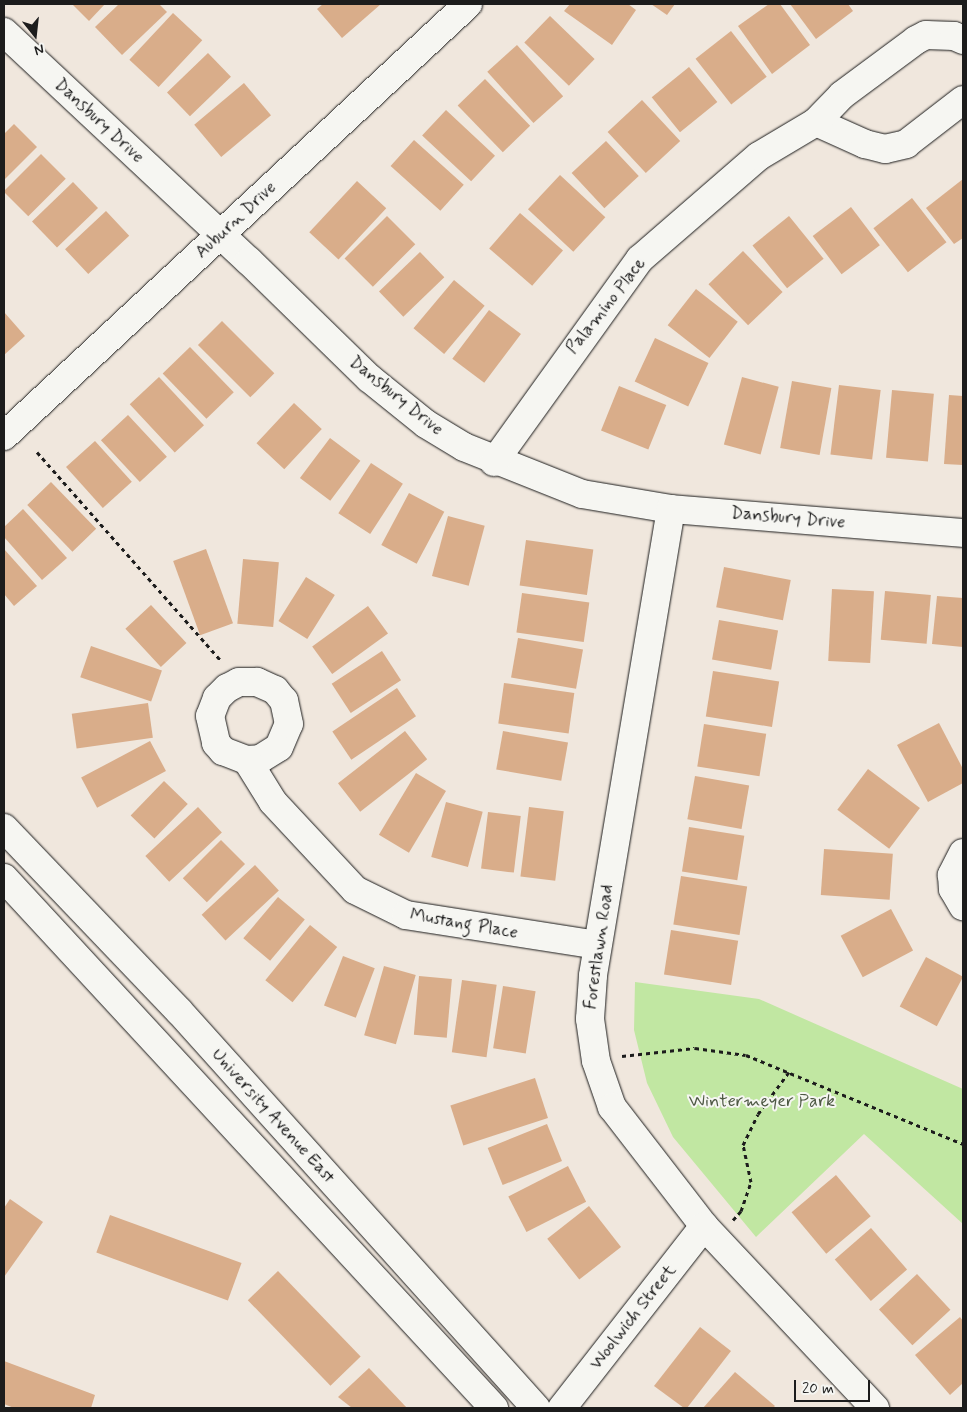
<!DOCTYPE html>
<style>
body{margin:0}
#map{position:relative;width:967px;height:1412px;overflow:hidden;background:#f0e7dd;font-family:Mynerve,sans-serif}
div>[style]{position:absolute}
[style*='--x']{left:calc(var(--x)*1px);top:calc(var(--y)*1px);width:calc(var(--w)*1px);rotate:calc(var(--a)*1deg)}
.green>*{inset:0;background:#c1e7a2}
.building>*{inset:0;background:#d9ad8a;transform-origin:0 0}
.path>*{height:3px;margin-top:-1.5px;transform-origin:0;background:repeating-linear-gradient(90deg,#1c1c1c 0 4px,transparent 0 8px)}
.roads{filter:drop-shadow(0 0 1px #1c1c1c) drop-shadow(0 0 1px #1c1c1c)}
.minor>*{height:28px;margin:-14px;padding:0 14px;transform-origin:14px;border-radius:14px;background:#f6f6f2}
.major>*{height:28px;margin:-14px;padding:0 14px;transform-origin:14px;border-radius:14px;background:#f6f6f2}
span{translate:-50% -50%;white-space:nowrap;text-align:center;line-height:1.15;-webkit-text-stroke:4px #f6f6f2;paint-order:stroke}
.street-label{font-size:18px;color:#1c1c1c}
.park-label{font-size:18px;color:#4e5944}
.frame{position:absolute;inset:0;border:5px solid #1c1c1c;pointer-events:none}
.north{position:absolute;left:10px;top:10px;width:50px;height:50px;-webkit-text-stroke:4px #f6f6f2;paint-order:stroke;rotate:164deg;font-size:14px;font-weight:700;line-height:20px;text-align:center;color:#1c1c1c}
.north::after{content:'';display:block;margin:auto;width:18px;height:22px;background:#1c1c1c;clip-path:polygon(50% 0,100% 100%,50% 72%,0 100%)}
.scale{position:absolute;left:794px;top:1380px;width:76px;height:22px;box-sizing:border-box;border:2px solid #1c1c1c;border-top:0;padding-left:6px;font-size:15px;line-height:18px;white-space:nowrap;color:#1c1c1c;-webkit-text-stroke:4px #f6f6f2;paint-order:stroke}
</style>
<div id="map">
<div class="green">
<i style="clip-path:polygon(635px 982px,759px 999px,963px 1089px,963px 1224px,864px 1134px,756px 1237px,673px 1137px,647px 1083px,634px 1030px)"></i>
</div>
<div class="building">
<i style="clip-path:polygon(72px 4px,105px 4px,89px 21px)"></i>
<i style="clip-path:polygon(119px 4px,159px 4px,167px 12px,122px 55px,95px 27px)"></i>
<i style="clip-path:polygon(323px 4px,381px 4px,342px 38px,317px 9px)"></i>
<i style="clip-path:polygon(570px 4px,628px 4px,636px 10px,612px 45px,564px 11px)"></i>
<i style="clip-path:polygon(651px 4px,675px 4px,667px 15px)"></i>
<i style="clip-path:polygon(769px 4px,780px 4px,810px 45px,772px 74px,738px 26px)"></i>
<i style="clip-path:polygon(790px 4px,848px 4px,853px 11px,816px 39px)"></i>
<i style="left:173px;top:13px;width:40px;height:64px;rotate:43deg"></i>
<i style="left:550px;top:16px;width:62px;height:37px;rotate:44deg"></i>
<i style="left:731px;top:31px;width:58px;height:45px;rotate:52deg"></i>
<i style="left:517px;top:45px;width:69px;height:40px;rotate:48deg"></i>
<i style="left:208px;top:53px;width:33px;height:57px;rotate:46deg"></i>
<i style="left:689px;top:67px;width:45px;height:48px;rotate:51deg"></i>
<i style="left:485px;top:79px;width:65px;height:38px;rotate:46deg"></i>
<i style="left:244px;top:83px;width:42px;height:65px;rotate:50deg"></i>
<i style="left:642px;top:100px;width:56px;height:47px;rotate:47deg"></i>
<i style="left:446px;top:110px;width:67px;height:35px;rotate:43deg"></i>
<i style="clip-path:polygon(14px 124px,37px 147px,4px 180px,4px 134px)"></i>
<i style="left:414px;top:140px;width:67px;height:35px;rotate:42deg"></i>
<i style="left:606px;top:141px;width:48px;height:47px;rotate:47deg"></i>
<i style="left:41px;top:154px;width:35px;height:53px;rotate:45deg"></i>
<i style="left:560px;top:175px;width:62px;height:47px;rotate:43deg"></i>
<i style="clip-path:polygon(963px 179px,963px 238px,954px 244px,926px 208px)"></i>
<i style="left:357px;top:181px;width:40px;height:70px;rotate:43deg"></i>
<i style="left:73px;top:182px;width:36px;height:57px;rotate:46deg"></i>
<i style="left:912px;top:198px;width:56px;height:49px;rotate:52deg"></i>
<i style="left:851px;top:207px;width:48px;height:48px;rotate:53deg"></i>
<i style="left:106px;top:211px;width:34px;height:56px;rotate:47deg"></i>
<i style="left:520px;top:213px;width:57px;height:47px;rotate:41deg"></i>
<i style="left:387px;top:216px;width:40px;height:60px;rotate:45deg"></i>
<i style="left:789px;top:216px;width:55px;height:47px;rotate:51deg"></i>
<i style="left:743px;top:251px;width:57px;height:48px;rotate:46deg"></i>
<i style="left:420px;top:252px;width:35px;height:57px;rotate:46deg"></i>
<i style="left:454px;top:280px;width:40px;height:63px;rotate:40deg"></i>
<i style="left:696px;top:289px;width:53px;height:46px;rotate:38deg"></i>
<i style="left:489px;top:310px;width:40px;height:61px;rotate:37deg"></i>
<i style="clip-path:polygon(4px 312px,25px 336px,4px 355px)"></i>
<i style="left:222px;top:321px;width:74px;height:34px;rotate:45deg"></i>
<i style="left:655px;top:338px;width:59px;height:48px;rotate:25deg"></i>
<i style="left:190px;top:347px;width:63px;height:38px;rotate:46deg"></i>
<i style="left:159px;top:377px;width:66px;height:40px;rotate:47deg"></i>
<i style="left:742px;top:377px;width:38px;height:70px;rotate:15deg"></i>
<i style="left:792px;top:381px;width:40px;height:68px;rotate:10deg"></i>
<i style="left:839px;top:385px;width:42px;height:70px;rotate:7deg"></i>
<i style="left:619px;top:386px;width:51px;height:48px;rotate:22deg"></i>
<i style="left:892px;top:390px;width:42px;height:68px;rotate:5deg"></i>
<i style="clip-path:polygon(949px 395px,963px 396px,963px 465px,944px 464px)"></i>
<i style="left:294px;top:403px;width:38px;height:55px;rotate:43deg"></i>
<i style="left:128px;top:415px;width:57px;height:37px;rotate:47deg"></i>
<i style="left:330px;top:438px;width:38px;height:50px;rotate:37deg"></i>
<i style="left:95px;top:441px;width:55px;height:39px;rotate:48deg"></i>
<i style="left:371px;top:463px;width:38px;height:60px;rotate:33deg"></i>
<i style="left:51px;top:482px;width:65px;height:33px;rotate:46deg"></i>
<i style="left:409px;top:493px;width:40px;height:59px;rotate:28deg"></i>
<i style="clip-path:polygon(23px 509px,67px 558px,42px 580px,4px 537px,4px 527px)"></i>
<i style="left:448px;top:516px;width:38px;height:62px;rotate:15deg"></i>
<i style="left:526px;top:540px;width:68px;height:46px;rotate:8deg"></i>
<i style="clip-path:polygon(4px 549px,37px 586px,14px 606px,4px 594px)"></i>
<i style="left:206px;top:549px;width:79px;height:35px;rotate:70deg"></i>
<i style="left:243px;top:559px;width:36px;height:65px;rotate:5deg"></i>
<i style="left:724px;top:567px;width:68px;height:41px;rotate:11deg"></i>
<i style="left:306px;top:577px;width:34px;height:52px;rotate:32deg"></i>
<i style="left:832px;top:589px;width:42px;height:72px;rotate:3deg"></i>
<i style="left:885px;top:591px;width:46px;height:49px;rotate:5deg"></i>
<i style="left:522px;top:593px;width:68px;height:40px;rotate:8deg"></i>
<i style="clip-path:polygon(937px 596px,963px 598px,963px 647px,932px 644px)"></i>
<i style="left:151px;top:605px;width:52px;height:35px;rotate:47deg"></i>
<i style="left:368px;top:606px;width:34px;height:69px;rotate:54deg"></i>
<i style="left:719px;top:620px;width:60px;height:40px;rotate:10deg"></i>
<i style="left:518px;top:638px;width:66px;height:40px;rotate:10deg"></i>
<i style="left:91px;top:646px;width:75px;height:33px;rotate:19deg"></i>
<i style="left:382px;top:651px;width:35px;height:60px;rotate:57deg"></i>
<i style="left:713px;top:671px;width:67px;height:46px;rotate:9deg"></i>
<i style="left:504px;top:683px;width:71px;height:41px;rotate:8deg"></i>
<i style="left:397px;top:688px;width:34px;height:78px;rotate:56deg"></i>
<i style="left:148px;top:703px;width:35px;height:77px;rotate:82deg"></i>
<i style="clip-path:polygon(939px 723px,963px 769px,963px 783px,928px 802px,897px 745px)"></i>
<i style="left:704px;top:724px;width:63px;height:43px;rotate:9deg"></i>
<i style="left:405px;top:731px;width:36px;height:85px;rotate:52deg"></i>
<i style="left:503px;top:731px;width:66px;height:39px;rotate:10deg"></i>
<i style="left:150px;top:741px;width:34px;height:78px;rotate:62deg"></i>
<i style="left:868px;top:769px;width:65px;height:51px;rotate:37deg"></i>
<i style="left:416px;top:773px;width:35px;height:72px;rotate:31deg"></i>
<i style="left:695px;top:776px;width:55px;height:44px;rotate:10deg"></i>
<i style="left:164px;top:781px;width:33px;height:48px;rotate:44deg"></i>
<i style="left:446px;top:802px;width:38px;height:57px;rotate:15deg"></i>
<i style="left:198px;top:807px;width:35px;height:72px;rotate:47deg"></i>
<i style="left:529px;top:807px;width:35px;height:70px;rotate:7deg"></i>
<i style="left:488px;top:812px;width:33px;height:57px;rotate:7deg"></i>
<i style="left:689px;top:827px;width:56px;height:45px;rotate:9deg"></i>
<i style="left:221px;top:840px;width:34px;height:54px;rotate:45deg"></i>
<i style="left:824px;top:849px;width:69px;height:46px;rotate:4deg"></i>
<i style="left:255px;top:865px;width:35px;height:73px;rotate:47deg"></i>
<i style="left:681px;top:876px;width:67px;height:49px;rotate:9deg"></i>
<i style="left:278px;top:897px;width:35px;height:54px;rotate:40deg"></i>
<i style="left:891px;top:909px;width:47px;height:57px;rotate:62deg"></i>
<i style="left:310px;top:925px;width:35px;height:71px;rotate:39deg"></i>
<i style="left:671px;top:930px;width:68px;height:45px;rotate:9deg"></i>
<i style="left:343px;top:956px;width:34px;height:53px;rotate:21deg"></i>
<i style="left:926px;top:957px;width:42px;height:56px;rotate:28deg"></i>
<i style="left:384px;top:966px;width:33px;height:72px;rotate:16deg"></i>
<i style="left:419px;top:976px;width:33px;height:59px;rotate:5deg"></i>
<i style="left:462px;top:980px;width:35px;height:73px;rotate:8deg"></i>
<i style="left:503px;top:986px;width:33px;height:63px;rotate:9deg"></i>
<i style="left:535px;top:1078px;width:42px;height:89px;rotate:72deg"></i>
<i style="left:547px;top:1124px;width:40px;height:64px;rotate:68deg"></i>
<i style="left:568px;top:1166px;width:40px;height:67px;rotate:63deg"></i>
<i style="left:836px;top:1175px;width:54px;height:58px;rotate:50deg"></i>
<i style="clip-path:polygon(10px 1199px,43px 1222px,4px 1277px,4px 1208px)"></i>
<i style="left:589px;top:1206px;width:52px;height:53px;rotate:52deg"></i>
<i style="left:110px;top:1215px;width:140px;height:40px;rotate:20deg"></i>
<i style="left:871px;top:1228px;width:55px;height:48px;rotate:49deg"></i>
<i style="left:278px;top:1271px;width:119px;height:42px;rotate:46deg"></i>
<i style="left:917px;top:1274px;width:49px;height:52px;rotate:47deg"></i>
<i style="clip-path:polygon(960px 1317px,963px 1321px,963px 1383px,950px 1395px,915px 1355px)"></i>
<i style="clip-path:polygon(700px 1327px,731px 1351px,687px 1408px,684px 1408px,654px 1386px)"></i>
<i style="clip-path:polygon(4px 1361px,95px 1395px,91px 1408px,14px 1408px,4px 1404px)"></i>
<i style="clip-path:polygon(369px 1368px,407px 1408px,352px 1408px,338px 1397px)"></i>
<i style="clip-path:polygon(735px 1372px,775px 1406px,773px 1408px,703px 1408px)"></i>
</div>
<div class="path">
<i style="--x:37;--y:452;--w:278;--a:48.6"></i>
<i style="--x:622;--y:1056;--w:73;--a:-6.3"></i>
<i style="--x:695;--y:1048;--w:51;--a:7.8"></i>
<i style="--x:746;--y:1055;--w:235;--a:22.3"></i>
<i style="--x:733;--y:1220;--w:12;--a:-48"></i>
<i style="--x:741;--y:1211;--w:31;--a:-71"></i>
<i style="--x:751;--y:1182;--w:38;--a:-102"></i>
<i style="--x:743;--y:1145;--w:34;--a:-64"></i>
<i style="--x:758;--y:1114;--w:52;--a:-53.6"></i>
</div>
<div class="roads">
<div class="minor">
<i style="--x:4;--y:32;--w:335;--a:43.1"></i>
<i style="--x:249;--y:261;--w:168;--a:44.3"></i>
<i style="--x:369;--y:378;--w:73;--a:38.9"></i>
<i style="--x:426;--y:424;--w:44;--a:31.2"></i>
<i style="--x:464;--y:447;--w:127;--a:21.7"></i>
<i style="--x:582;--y:494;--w:90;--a:9.6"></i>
<i style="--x:671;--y:509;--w:293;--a:4.7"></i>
<i style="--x:816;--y:122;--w:54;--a:24.2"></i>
<i style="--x:865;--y:144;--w:21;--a:14"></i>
<i style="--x:885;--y:149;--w:22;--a:-13"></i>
<i style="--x:906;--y:144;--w:72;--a:-37.7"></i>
<i style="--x:4;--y:436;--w:634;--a:-42.95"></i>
<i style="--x:494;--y:462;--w:250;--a:-54.3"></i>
<i style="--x:640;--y:259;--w:157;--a:-40.9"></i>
<i style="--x:759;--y:156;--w:66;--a:-30.8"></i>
<i style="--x:816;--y:122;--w:37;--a:-46"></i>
<i style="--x:842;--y:95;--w:92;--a:-36.6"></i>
<i style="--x:916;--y:40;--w:11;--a:-27"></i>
<i style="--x:926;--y:35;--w:28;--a:2"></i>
<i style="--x:954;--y:36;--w:10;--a:24"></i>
<i style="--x:671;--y:509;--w:473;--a:99.5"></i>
<i style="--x:593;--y:976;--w:43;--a:94"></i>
<i style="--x:590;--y:1019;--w:42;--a:81.9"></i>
<i style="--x:596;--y:1061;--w:49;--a:70.8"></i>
<i style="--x:612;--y:1107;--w:150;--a:52.3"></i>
<i style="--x:704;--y:1226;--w:250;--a:46.8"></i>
<i style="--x:247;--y:760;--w:13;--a:-4"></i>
<i style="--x:260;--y:759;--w:22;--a:-32"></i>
<i style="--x:279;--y:747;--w:25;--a:-67"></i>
<i style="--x:289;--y:724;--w:24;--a:-102"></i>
<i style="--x:284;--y:701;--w:14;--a:-129"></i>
<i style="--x:275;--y:690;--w:20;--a:-156"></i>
<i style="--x:257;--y:682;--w:18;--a:180"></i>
<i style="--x:239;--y:682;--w:13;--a:153"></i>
<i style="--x:227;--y:688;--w:14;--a:135"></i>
<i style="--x:217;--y:698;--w:19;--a:111"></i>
<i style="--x:210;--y:716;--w:28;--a:77"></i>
<i style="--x:216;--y:743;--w:11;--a:49"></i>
<i style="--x:223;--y:751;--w:26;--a:21"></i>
<i style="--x:247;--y:760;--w:49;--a:58.2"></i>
<i style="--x:273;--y:802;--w:120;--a:47"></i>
<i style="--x:355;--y:890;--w:57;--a:26.1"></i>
<i style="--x:406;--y:915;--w:193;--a:8.9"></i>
<i style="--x:963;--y:853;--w:25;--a:117"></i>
<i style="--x:952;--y:875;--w:14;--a:86"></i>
<i style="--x:953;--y:889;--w:20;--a:60"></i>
<i style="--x:562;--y:1408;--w:231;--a:-52"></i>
</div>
<div class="major">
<i style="--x:4;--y:828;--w:253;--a:46.3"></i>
<i style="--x:179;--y:1011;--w:534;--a:48.04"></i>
<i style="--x:4;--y:878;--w:722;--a:47.25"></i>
</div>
</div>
<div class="street-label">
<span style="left:99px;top:121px;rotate:43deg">Dansbury Drive</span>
<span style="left:236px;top:220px;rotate:-43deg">Auburn Drive</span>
<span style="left:606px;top:306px;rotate:-52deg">Palamino Place</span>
<span style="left:396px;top:396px;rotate:39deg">Dansbury Drive</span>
<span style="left:788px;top:518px;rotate:5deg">Dansbury Drive</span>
<span style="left:464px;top:924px;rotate:10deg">Mustang Place</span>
<span style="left:599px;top:947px;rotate:-82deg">Forestlawn Road</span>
<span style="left:273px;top:1116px;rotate:48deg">University Avenue East</span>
<span style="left:633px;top:1317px;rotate:-52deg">Woolwich Street</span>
</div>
<div class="park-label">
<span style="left:762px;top:1101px">Wintermeyer Park</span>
</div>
<div class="frame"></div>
<div class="north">N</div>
<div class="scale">20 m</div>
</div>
